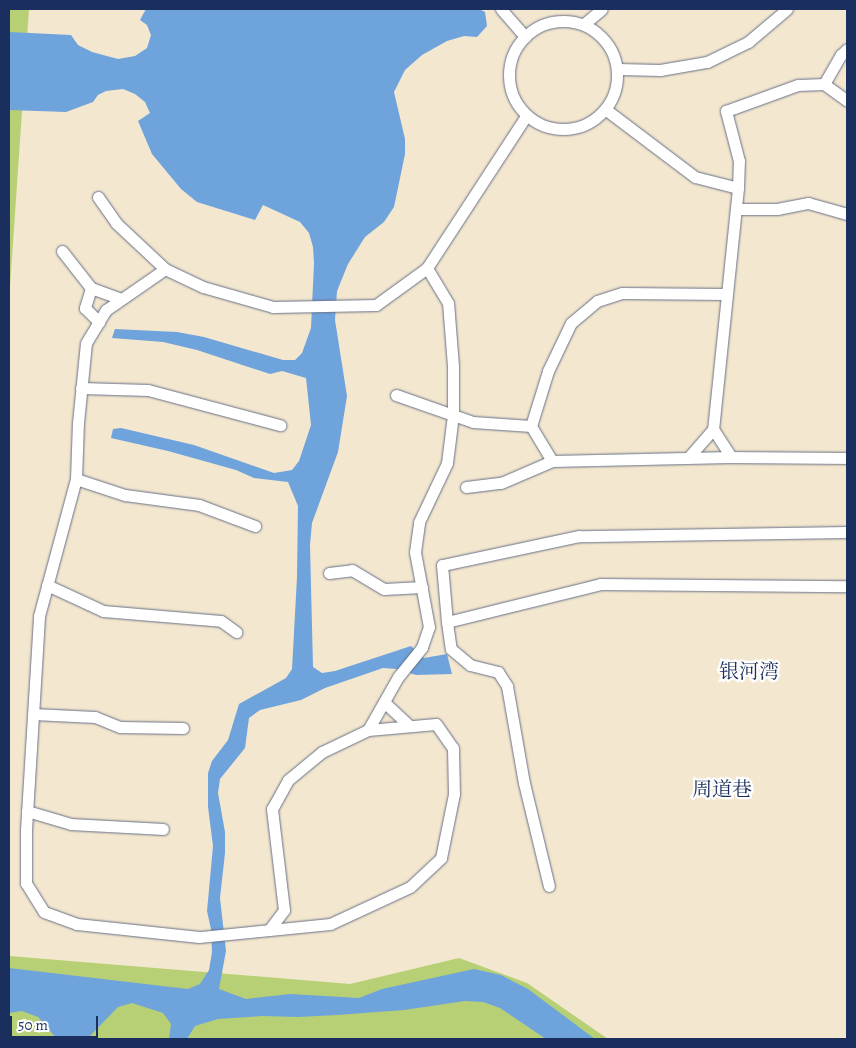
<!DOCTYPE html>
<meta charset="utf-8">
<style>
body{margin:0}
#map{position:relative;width:856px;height:1048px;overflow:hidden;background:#f3e7cf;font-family:Alegreya,"Noto Serif SC",serif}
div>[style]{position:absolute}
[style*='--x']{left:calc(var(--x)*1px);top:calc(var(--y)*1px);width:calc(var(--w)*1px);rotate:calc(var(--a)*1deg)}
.green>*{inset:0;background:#b7d075}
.water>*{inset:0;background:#6fa3dc}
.roads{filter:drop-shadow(0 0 1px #676f86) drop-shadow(0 0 1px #676f86)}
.street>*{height:11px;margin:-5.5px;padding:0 5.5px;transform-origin:5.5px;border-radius:5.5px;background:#fff}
.street>.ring{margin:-5.5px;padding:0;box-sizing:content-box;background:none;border:11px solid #fff;border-radius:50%}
span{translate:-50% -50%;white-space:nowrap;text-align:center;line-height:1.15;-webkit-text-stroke:4.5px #fff;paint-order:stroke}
.neighbourhood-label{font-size:20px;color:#1b2f5e}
.frame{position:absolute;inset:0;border:10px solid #1b2f5e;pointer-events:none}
.scale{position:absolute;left:10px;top:1016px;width:88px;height:22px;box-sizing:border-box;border:2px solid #1b2f5e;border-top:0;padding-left:6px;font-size:15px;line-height:18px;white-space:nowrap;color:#1b2f5e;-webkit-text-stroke:4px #fff;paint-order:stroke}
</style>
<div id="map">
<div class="green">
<i style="clip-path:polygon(9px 9px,29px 9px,9px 301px)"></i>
<i style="clip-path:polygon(9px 956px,350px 984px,459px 958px,527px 983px,608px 1039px,9px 1039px)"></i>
</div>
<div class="water">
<i style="clip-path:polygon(146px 9px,479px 9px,485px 12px,487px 26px,477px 37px,464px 36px,447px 41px,422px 55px,405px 70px,394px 92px,405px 139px,405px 154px,394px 207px,384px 222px,365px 237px,348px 264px,337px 291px,335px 320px,347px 396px,338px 452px,312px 523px,310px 545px,313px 667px,322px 673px,335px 671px,411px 646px,424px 658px,447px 654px,452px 674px,416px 675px,396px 669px,383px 668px,325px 688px,301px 700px,260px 710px,249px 718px,245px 748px,220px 779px,218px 793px,225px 832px,225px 853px,220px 898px,226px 951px,219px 989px,246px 999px,290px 994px,359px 998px,382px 989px,474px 969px,501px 975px,528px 989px,595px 1039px,546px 1039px,500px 1008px,483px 1002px,465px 1001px,404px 1010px,337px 1015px,298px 1017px,263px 1016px,218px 1019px,195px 1026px,187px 1039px,169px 1039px,171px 1024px,163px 1013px,132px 1003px,118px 1007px,87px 1039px,57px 1039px,38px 1017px,22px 1011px,9px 1013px,9px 968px,188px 989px,200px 984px,209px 970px,212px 952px,211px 929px,207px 911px,213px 846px,208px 807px,208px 773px,212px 761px,228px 740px,239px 704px,286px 678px,292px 669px,297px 577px,298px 506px,288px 482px,254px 478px,236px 470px,168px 451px,111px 438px,113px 429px,121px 428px,194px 445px,274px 473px,292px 470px,299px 461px,311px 425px,306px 378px,282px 371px,270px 374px,197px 350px,163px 342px,112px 338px,115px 329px,177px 332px,204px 337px,283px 360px,295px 360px,302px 353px,311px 328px,314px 263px,313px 247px,309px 233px,300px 222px,263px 205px,255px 220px,197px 202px,181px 189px,152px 154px,138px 121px,150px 113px,145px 102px,135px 94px,123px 89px,106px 91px,98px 95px,93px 102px,66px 112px,9px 110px,9px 32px,71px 35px,78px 45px,92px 52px,118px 59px,135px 56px,147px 48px,151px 35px,147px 25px,140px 20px)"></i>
</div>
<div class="roads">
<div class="street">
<i style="--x:501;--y:9;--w:37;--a:49"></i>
<i class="ring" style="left:509px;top:21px;width:97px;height:97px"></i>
<i style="--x:584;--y:24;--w:23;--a:-40"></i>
<i style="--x:618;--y:69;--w:42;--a:1.4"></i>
<i style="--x:660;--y:70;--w:48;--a:-9.7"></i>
<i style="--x:707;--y:62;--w:46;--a:-26"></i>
<i style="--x:748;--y:42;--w:51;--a:-40.2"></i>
<i style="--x:824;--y:84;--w:34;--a:-60"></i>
<i style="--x:841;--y:55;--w:8;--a:-45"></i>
<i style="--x:605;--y:109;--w:113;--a:37.1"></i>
<i style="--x:695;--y:177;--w:44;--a:14.3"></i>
<i style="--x:738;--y:188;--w:242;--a:95.9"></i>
<i style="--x:713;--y:429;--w:33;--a:57"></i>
<i style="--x:731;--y:457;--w:116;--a:0.5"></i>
<i style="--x:738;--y:188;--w:27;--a:-88"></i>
<i style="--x:739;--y:161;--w:52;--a:-104.6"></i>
<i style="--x:726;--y:111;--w:77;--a:-19.9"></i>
<i style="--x:798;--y:85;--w:26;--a:-2"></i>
<i style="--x:824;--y:84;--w:29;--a:36"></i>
<i style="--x:98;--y:197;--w:32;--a:55"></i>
<i style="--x:116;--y:223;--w:67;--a:43.2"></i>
<i style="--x:736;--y:209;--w:41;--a:0"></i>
<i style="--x:777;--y:209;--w:32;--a:-11"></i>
<i style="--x:808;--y:203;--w:41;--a:15.8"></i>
<i style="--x:62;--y:251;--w:47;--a:51.9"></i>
<i style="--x:91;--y:288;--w:32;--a:20"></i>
<i style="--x:91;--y:288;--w:21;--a:107"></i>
<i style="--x:85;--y:308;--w:20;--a:45"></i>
<i style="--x:81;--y:388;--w:67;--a:1.7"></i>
<i style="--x:148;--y:390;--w:137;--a:14.9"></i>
<i style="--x:396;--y:395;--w:82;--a:19.3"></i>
<i style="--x:473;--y:422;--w:58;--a:3.9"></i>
<i style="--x:531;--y:426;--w:41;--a:59"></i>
<i style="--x:552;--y:461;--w:179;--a:-1.3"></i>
<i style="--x:531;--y:426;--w:58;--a:-72.8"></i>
<i style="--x:548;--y:371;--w:53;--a:-64.4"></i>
<i style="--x:571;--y:323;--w:34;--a:-40"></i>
<i style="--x:597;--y:301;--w:26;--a:-18"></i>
<i style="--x:622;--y:293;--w:103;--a:0.6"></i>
<i style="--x:688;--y:458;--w:38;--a:-49"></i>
<i style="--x:76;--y:479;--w:52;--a:18.1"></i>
<i style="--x:125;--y:495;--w:75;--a:7.7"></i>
<i style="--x:199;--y:505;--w:60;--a:20.6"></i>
<i style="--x:466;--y:487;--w:35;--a:-7"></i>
<i style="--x:501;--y:483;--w:56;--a:-23.3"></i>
<i style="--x:847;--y:532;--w:268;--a:179.1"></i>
<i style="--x:579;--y:536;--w:140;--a:168"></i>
<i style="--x:442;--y:565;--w:57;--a:85"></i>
<i style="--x:447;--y:622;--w:158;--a:-13.9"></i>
<i style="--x:600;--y:584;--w:247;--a:0.5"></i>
<i style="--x:329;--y:573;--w:23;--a:-7"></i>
<i style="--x:352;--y:570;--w:37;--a:31"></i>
<i style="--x:384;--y:589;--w:38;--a:-3"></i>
<i style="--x:47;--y:585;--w:62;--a:24.9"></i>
<i style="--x:103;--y:611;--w:118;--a:4.8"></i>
<i style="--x:221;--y:621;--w:19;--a:36"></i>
<i style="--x:447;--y:622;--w:27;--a:82"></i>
<i style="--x:451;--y:649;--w:25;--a:40"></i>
<i style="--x:470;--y:665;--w:29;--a:14"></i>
<i style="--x:498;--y:672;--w:17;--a:57"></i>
<i style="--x:507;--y:686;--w:98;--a:80.1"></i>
<i style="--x:524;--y:783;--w:106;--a:76.4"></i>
<i style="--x:384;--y:702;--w:34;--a:43"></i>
<i style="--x:33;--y:714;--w:62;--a:2.8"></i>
<i style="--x:95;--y:717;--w:27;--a:22"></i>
<i style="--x:120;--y:727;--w:63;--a:0.9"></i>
<i style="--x:368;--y:730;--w:68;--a:-5"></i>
<i style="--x:436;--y:724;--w:29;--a:55"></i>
<i style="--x:453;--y:748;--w:46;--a:88.8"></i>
<i style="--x:454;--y:794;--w:65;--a:101.5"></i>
<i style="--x:441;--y:858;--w:42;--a:136.9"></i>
<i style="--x:410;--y:887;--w:88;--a:155.2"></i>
<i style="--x:330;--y:924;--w:132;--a:174.3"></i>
<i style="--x:199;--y:937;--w:123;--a:-173.9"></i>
<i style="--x:77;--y:924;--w:35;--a:-160"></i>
<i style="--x:44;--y:912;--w:34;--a:-122"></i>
<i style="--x:26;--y:883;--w:53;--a:-90"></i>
<i style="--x:26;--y:830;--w:214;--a:-86.5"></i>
<i style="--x:39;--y:616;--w:142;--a:-74.9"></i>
<i style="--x:76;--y:479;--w:56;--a:-88"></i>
<i style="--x:78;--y:423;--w:80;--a:-84.3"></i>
<i style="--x:86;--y:343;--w:39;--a:-59"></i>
<i style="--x:106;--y:310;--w:72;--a:-34.8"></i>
<i style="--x:165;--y:269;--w:42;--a:25.3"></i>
<i style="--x:203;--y:287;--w:73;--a:15.9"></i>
<i style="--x:273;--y:307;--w:103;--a:-1.1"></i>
<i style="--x:376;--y:305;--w:63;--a:-36"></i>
<i style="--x:427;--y:268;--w:181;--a:-56.9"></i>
<i style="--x:27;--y:811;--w:46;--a:16.5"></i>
<i style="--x:71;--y:824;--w:92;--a:3.1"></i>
<i style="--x:269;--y:930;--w:25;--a:-53"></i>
<i style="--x:284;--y:910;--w:102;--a:-96.8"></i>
<i style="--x:272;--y:809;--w:33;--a:-61"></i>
<i style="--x:288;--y:780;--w:44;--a:-39.5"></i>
<i style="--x:322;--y:752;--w:51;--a:-25.6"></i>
<i style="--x:368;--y:730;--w:61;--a:-60.5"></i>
<i style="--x:398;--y:677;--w:38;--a:-51"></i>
<i style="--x:422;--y:647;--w:21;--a:-71"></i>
<i style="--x:429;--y:627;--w:76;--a:-100.6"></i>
<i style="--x:415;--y:552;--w:30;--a:-82"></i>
<i style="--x:419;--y:522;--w:65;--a:-64.6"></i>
<i style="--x:447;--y:463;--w:48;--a:-82.9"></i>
<i style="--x:453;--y:415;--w:49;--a:-90"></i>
<i style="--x:453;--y:366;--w:63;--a:-94.5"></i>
<i style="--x:448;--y:303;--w:41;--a:-121"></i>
</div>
</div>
<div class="neighbourhood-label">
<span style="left:749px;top:671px">银河湾</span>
<span style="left:722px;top:789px">周道巷</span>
</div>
<div class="frame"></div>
<div class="scale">50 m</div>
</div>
